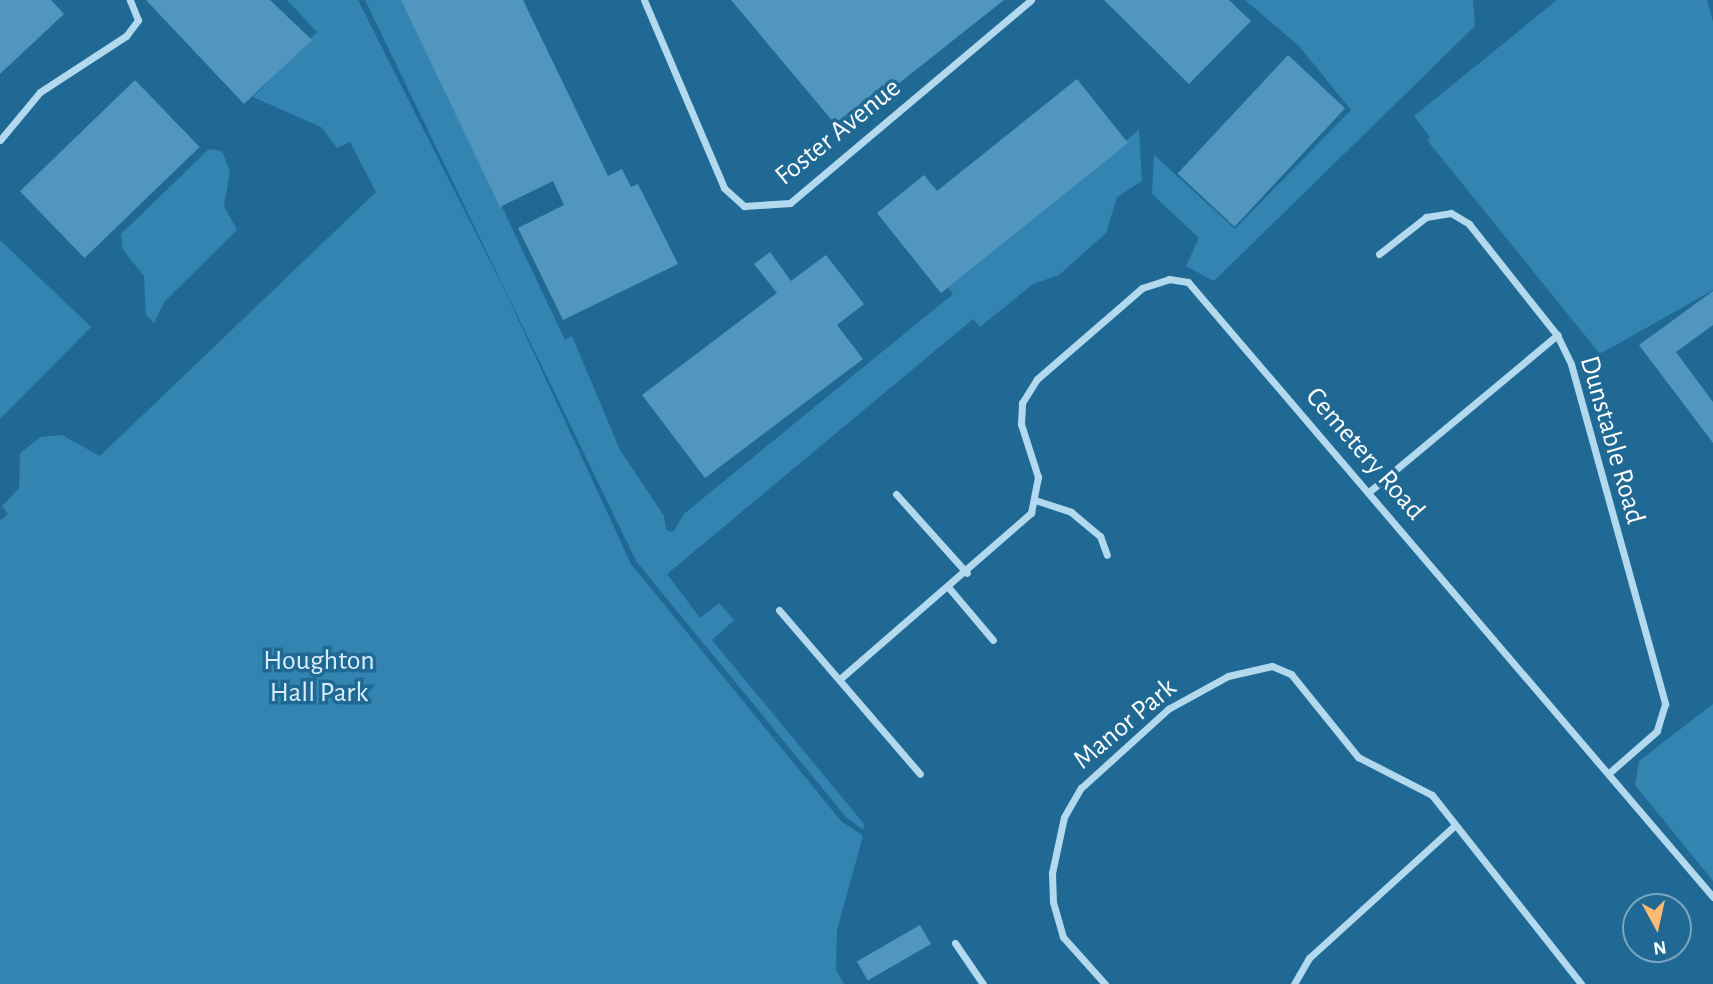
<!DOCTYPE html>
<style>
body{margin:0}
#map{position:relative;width:1713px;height:984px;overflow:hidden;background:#1f6994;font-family:"Alegreya Sans",sans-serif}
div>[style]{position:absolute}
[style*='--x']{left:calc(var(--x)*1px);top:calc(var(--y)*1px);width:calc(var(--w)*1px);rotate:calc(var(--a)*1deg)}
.green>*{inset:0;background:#3484b2}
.building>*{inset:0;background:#5096be;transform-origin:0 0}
.minor>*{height:7px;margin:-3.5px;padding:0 3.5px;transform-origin:3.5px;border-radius:3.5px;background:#b2d9ee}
span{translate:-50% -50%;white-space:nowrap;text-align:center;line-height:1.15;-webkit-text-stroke:7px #1f6994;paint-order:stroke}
.street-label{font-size:28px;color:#fff}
.park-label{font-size:28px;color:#d9eefa}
.north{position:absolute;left:1622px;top:893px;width:70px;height:70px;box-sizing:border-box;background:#1f6994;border:2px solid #79a5bf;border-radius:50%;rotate:172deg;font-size:19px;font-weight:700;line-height:28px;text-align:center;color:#fff}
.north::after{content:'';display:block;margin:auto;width:24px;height:32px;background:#fcba73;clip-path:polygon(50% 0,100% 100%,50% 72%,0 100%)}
</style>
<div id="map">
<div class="green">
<i style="clip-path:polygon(287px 0,358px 0,507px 295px,631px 564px,841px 821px,863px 836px,837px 930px,836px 970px,844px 984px,0 984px,0 521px,8px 514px,2px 506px,19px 488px,20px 453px,41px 437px,62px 435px,100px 456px,376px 192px,350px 142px,337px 148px,321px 127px,253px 97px,317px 32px)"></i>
<i style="clip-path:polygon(365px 0,404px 0,565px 340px,572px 336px,620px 450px,664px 516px,666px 530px,673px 532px,685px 513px,953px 294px,945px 284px,1139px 130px,1142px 181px,1117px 197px,1106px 233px,1059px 275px,1033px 284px,980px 327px,973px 319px,667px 574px,700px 618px,719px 603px,734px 620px,712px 640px,864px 824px,863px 830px,846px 817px,636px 561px)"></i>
<i style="clip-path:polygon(1245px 0,1473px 0,1475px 26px,1214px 281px,1186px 266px,1199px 238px,1152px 194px,1154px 155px,1235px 229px,1351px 110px,1299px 46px)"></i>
<i style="clip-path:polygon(1557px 0,1707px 0,1713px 22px,1713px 290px,1600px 354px,1427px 140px,1430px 137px,1414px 116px)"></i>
<i style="clip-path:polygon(209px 149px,222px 151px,230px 171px,224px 206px,237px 230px,165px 301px,154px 323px,146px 315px,144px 276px,123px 250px,121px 234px)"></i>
<i style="clip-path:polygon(0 240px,91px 327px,0 419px)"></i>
<i style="clip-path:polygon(1713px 704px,1713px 881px,1635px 785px,1639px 761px)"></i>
</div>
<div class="building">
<i style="clip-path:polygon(0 0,51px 0,64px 14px,0 74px)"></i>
<i style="clip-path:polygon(146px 0,270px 0,312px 40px,244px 104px)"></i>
<i style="clip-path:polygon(401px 0,523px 0,608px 176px,622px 169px,631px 187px,638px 184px,678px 264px,563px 320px,518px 228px,564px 205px,553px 181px,500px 207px)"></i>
<i style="clip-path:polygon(731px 0,1004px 0,840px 130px)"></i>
<i style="clip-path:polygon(1104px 0,1229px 0,1251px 21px,1189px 84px)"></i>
<i style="left:1288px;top:55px;width:78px;height:162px;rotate:43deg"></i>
<i style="clip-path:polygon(1077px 79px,1128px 143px,941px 293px,877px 213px,924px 175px,937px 191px)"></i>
<i style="left:135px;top:80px;width:93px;height:160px;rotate:46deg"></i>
<i style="clip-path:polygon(770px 252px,791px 281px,826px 255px,864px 304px,837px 325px,863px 359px,705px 478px,642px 395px,777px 293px,754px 264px)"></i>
<i style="clip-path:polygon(1713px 291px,1713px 325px,1676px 352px,1713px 402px,1713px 443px,1639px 345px)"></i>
<i style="left:920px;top:925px;width:22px;height:73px;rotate:60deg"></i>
</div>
<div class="minor">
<i style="--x:644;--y:0;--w:204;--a:66.9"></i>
<i style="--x:724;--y:188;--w:27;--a:42"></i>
<i style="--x:744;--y:206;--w:46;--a:-3.7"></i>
<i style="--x:790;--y:203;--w:315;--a:-40.1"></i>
<i style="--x:0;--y:140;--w:62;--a:-50.2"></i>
<i style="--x:40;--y:92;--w:103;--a:-33.1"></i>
<i style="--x:126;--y:36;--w:20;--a:-53"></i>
<i style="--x:138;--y:20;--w:22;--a:-112"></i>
<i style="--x:1379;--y:254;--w:60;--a:-38.2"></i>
<i style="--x:1426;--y:217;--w:25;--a:-9"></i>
<i style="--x:1451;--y:213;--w:21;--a:31"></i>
<i style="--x:1469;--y:224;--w:142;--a:51.6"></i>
<i style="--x:1557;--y:335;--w:32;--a:64"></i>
<i style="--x:1571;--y:364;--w:353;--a:74.5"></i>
<i style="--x:1665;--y:704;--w:28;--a:107"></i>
<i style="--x:1657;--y:731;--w:64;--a:138.8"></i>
<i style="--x:1370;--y:491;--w:244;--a:-39.8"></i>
<i style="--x:896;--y:494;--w:106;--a:48.1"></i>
<i style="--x:1038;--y:501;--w:35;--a:18"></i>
<i style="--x:1071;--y:512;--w:38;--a:40"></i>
<i style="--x:1100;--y:536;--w:20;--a:70"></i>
<i style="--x:949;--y:588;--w:68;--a:49.8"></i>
<i style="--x:779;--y:610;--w:216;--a:49.3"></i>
<i style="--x:841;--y:678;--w:252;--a:-41"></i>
<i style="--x:1031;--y:513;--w:37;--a:-79"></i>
<i style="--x:1038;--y:477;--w:56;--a:-107.8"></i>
<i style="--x:1021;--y:424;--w:21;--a:-87"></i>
<i style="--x:1022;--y:403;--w:28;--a:-58"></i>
<i style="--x:1037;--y:379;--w:139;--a:-40.9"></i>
<i style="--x:1142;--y:288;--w:28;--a:-18"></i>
<i style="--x:1169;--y:279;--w:19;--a:9"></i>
<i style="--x:1188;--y:282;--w:809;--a:49.51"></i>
<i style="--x:955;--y:943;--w:50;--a:55.7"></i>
<i style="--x:1105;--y:984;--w:63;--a:-131.8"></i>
<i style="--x:1063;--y:937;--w:36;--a:-106"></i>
<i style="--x:1053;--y:902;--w:29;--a:-92"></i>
<i style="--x:1052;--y:873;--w:57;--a:-77.9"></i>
<i style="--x:1064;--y:817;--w:34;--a:-60"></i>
<i style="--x:1081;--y:788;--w:118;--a:-42.2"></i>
<i style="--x:1168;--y:709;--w:68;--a:-28.8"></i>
<i style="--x:1228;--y:676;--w:45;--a:-12.8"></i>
<i style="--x:1272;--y:666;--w:21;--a:23"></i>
<i style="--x:1291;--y:674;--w:107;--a:51.1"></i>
<i style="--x:1358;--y:757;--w:83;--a:27.2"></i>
<i style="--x:1432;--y:795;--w:241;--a:51.7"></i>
<i style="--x:1294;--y:984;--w:30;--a:-60"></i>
<i style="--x:1309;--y:958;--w:196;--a:-42.3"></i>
</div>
<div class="street-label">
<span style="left:838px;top:132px;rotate:-39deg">Foster Avenue</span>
<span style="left:1612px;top:440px;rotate:74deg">Dunstable Road</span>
<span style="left:1365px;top:454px;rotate:49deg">Cemetery Road</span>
<span style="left:1125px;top:724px;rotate:-40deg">Manor Park</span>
</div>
<div class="park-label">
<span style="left:319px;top:677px">Houghton<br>Hall Park</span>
</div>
<div class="north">N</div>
</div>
